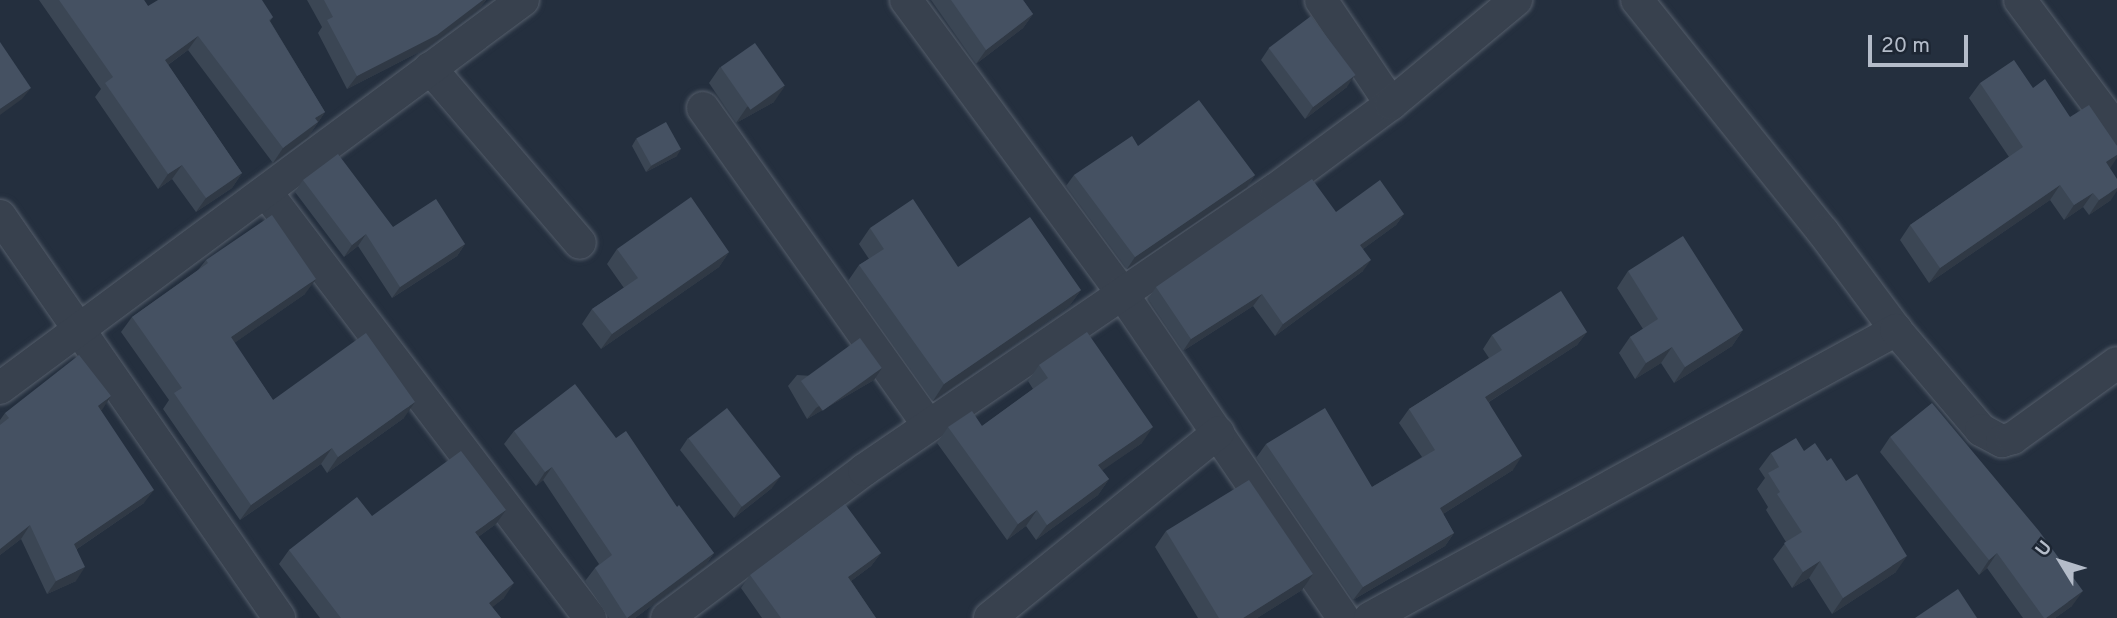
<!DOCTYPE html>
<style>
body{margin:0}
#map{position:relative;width:2117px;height:618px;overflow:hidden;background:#242f3e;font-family:Overpass,sans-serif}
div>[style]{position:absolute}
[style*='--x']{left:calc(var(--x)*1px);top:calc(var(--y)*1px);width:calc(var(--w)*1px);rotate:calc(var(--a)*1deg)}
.roads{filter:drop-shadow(0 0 2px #565f6c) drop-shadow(0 0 2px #565f6c)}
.minor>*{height:32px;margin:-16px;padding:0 16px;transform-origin:16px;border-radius:16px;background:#38414e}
.wall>*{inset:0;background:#3b4654}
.shaded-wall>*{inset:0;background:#303945}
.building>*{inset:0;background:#455162;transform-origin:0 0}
span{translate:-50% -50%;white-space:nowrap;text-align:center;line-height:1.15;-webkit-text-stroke:5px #1d2633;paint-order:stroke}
.north{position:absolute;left:2026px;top:527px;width:70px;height:70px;-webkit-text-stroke:5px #1d2633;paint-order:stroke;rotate:308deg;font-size:19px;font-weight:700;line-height:28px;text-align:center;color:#b4bcc9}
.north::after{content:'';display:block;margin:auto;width:24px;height:32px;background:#b4bcc9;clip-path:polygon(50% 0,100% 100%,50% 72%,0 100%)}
.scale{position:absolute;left:1868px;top:35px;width:100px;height:32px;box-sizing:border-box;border:4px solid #b4bcc9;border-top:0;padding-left:9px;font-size:21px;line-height:24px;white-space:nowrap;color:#b4bcc9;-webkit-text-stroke:5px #1d2633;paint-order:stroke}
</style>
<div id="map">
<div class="roads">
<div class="minor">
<i style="--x:906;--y:0;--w:363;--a:53.6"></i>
<i style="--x:1121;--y:292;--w:394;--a:55.7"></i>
<i style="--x:1321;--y:0;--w:125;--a:56.1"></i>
<i style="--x:1637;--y:0;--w:297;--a:51.3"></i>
<i style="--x:1823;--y:232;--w:122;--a:53.3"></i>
<i style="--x:2020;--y:0;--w:162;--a:53.3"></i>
<i style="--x:430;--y:68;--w:230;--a:49.4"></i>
<i style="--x:703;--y:108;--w:389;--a:54.6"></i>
<i style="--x:266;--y:192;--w:535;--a:52.74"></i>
<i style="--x:0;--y:216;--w:489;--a:55.2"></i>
<i style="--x:0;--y:388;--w:651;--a:-36.57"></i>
<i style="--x:667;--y:618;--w:246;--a:-36.9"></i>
<i style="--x:864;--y:470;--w:499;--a:-34.3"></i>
<i style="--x:1276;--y:189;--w:143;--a:-36.5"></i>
<i style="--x:1391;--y:104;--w:163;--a:-39.8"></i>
<i style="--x:990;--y:618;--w:294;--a:-39.1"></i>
<i style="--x:1370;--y:618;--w:600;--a:-28.7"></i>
<i style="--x:1896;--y:330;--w:131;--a:49.6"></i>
<i style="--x:1981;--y:430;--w:24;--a:28"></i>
<i style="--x:2002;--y:441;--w:11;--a:-15"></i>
<i style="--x:2013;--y:438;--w:128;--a:-35.8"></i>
</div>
</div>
<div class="wall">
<i style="clip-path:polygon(39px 0,144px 0,148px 6px,273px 17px,270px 21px,325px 112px,308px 137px,273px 163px,188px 50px,168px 65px,242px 173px,232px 188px,196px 212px,172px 179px,158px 189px,95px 97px,101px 89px)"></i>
<i style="clip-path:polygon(307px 0,486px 0,478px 10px,427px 48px,347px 89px,318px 33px,322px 27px)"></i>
<i style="clip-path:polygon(931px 0,1023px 0,1033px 14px,1023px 28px,976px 64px)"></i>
<i style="clip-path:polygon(1269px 48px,1347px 87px,1305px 119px,1261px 60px)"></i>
<i style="clip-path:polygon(720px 67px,774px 102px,736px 123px,709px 83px)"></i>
<i style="clip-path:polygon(1980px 83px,2033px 88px,2070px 117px,2111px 167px,2109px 168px,2111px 200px,2089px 215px,2083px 207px,2064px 220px,2050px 200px,1929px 283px,1900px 240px,1910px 225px,2009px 157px,1969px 98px)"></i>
<i style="clip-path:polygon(636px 139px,677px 156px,646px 172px,632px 146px)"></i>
<i style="clip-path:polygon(1138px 146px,1255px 175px,1247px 187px,1127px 269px,1066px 186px,1074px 175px)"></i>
<i style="clip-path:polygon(303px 180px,393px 227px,465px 244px,457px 256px,392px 298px,358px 246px,344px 257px,295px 192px)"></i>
<i style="clip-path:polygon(1336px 212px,1404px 214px,1396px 225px,1363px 249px,1363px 271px,1275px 336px,1253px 306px,1183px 351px,1148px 299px,1156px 287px)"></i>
<i style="clip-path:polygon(870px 228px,958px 267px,1081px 290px,1069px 306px,933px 401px,848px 281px,859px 265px,869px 259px,859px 244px)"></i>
<i style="clip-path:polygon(617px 249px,729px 252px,719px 267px,601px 349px,582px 324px,592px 309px,624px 288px,607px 264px)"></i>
<i style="clip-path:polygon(206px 260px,305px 294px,234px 343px,273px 400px,404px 418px,327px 473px,321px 464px,240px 520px,163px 409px,169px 400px,121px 332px,132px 317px,198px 270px)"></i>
<i style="clip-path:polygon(1628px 271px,1743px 330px,1732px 346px,1674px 383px,1661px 363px,1635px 379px,1619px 353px,1630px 337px,1643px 329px,1617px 288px)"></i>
<i style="clip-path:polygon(1587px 332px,1577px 345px,1489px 402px,1513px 470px,1443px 514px,1454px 533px,1445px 546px,1353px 600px,1256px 458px,1266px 444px,1372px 487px,1422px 457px,1399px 423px,1409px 409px,1489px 358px,1483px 349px,1492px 335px)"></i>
<i style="clip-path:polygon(1039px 365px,1142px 443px,1102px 470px,1109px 479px,1098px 495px,1036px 540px,1026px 526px,1007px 540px,937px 443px,948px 427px,982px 426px,1033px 389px,1028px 381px)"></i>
<i style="clip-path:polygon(797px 375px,874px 380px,807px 419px,788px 386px)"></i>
<i style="clip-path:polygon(101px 411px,144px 503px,77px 549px,76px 581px,47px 594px,21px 539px,0 555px,0 420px,5px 413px)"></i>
<i style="clip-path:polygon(514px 431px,616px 438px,677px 507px,714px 553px,705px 566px,635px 618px,609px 618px,585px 581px,595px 568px,599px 564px,543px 480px,536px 486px,504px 444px)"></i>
<i style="clip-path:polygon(1890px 437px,2072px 606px,2055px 618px,2023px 618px,1987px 568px,1979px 575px,1880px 452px)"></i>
<i style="clip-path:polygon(688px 438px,772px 488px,734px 518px,680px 450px)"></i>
<i style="clip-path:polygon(1804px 451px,1896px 572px,1832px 614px,1809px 578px,1792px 588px,1773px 559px,1786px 542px,1766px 510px,1768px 507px,1757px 489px,1765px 478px,1759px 469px,1771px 453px)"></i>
<i style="clip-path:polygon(372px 516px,496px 524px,478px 537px,504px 598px,492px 607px,501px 618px,320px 618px,279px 564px,289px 550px)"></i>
<i style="clip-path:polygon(1166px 531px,1302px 590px,1257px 618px,1198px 618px,1155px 547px)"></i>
<i style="clip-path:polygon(881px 553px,871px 566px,851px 581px,876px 618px,762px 618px,741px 588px,750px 575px)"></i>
</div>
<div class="shaded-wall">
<i style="clip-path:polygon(483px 0,486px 0,478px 10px,427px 48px,347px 89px,357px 76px)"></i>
<i style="clip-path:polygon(1033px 14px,1023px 28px,976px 64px,986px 50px)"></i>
<i style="clip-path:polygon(198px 36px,188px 50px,155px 74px,165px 60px)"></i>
<i style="clip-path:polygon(1355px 75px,1347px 87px,1305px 119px,1313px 107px)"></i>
<i style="clip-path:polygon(785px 86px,774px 102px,736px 123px,747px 107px)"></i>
<i style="clip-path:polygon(31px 88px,22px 99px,0 115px,0 109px)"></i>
<i style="clip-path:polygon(325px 112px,308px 137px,273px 163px,283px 148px,315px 118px)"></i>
<i style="clip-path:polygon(681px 149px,677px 156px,646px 172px,651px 166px)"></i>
<i style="clip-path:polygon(2117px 155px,2117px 158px,2111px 167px,2095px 177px,2106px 162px)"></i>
<i style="clip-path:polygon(182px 165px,172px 179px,158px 189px,168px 174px)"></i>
<i style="clip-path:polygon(242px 173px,232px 188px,196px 212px,206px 198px)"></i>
<i style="clip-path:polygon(1255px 175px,1247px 187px,1127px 269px,1135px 257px)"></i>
<i style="clip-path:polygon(2060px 185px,2050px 200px,1929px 283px,1940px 268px)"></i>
<i style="clip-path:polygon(2117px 188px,2117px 191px,2111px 200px,2089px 215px,2099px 200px)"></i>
<i style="clip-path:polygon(2093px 193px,2083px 207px,2064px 220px,2074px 205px)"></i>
<i style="clip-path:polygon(1404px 214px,1396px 225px,1352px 257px,1360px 245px)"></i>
<i style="clip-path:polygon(366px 234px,358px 246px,344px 257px,352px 245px)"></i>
<i style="clip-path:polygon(465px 244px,457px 256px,392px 298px,400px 287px)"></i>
<i style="clip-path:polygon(729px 252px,719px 267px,601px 349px,612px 334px)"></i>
<i style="clip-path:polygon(1371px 260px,1363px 271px,1275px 336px,1283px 324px)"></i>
<i style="clip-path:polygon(316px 279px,305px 294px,220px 353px,231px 337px)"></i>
<i style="clip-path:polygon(1081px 290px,1069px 306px,933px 401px,944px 384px)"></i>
<i style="clip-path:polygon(1262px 294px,1253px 306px,1183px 351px,1191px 339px)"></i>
<i style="clip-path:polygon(1743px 330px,1732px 346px,1674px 383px,1685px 367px)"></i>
<i style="clip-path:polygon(1587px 332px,1577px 345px,1476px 410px,1485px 397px)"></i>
<i style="clip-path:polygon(1672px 347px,1661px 363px,1635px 379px,1646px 363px)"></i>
<i style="clip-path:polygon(882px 368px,874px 380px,807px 419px,816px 408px)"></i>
<i style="clip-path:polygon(111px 396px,102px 410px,88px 420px,98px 406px)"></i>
<i style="clip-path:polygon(415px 402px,404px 418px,327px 473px,338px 457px)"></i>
<i style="clip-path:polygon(1153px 427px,1142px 443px,1087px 481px,1098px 465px)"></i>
<i style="clip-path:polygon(332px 448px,321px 464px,240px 520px,251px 505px)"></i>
<i style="clip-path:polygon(1522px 456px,1513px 470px,1430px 522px,1440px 508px)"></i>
<i style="clip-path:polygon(552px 467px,543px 480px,536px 486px,545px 472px)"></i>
<i style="clip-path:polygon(781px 476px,772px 488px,734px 518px,742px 506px)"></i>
<i style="clip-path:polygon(1109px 479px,1098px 495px,1036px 540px,1047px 525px)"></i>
<i style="clip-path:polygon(154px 490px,144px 503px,65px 557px,74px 544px)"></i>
<i style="clip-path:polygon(506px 510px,496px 524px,464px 547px,475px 532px)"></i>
<i style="clip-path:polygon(1037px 510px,1026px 526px,1007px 540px,1018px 524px)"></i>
<i style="clip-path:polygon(30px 525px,21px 539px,0 555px,0 549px)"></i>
<i style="clip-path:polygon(1454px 533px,1445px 546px,1353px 600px,1363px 587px)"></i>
<i style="clip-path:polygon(714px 553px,705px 566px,635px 618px,627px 618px)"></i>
<i style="clip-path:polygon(881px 553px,871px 566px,839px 590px,848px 577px)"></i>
<i style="clip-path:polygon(1997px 553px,1987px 568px,1979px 575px,1989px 560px)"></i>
<i style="clip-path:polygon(1907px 556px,1896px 572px,1832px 614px,1843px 598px)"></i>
<i style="clip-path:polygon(1820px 561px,1809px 578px,1792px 588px,1803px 572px)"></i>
<i style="clip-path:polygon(85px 567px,76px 581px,47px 594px,56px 581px)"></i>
<i style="clip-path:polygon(1313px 574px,1302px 590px,1257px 618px,1243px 618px)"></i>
<i style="clip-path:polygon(514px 583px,504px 598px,479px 618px,489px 603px)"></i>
<i style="clip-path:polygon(2083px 591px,2072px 606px,2055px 618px,2046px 618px)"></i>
</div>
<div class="building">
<i style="clip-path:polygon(59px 0,144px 0,148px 6px,158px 0,262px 0,273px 17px,269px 20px,325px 112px,315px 118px,318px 122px,283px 148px,198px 36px,165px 60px,242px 173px,206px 198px,182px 165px,168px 174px,105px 83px,113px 77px)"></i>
<i style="clip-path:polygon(324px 0,483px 0,437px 35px,357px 76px,327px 20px,333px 17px)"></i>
<i style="clip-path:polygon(951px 0,1023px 0,1033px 14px,986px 50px)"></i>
<i style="left:1311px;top:16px;width:74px;height:53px;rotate:53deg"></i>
<i style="clip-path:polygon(0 42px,31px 88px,0 109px)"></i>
<i style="left:755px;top:43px;width:52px;height:42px;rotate:55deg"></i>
<i style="clip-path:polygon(2014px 60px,2033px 88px,2045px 79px,2070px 117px,2089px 105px,2117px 146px,2117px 155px,2106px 162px,2117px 179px,2117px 188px,2099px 200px,2093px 193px,2074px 205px,2060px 185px,1940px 268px,1910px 225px,2023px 147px,1980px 83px)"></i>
<i style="clip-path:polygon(1199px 100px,1255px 175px,1135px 257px,1074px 175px,1132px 136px,1138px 146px)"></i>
<i style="left:666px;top:122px;width:31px;height:34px;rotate:61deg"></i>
<i style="clip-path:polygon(338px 154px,393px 227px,436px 199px,465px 244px,400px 287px,366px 234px,352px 245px,303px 180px)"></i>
<i style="clip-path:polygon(1312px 179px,1336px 212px,1380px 180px,1404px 214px,1360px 245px,1371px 260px,1283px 324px,1262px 294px,1191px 339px,1156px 287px)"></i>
<i style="clip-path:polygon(691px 197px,729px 252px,612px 334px,592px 309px,638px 278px,617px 249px)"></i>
<i style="clip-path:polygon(913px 199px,958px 267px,1030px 217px,1081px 290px,944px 384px,859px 265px,884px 249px,870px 228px)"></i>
<i style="clip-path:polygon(272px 215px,316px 279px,231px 337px,273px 400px,366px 333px,415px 402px,338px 457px,332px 448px,251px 505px,174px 393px,182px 388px,132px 317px,208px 263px,206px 260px)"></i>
<i style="clip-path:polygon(1683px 236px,1743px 330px,1685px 367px,1672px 347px,1646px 363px,1630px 337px,1658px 319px,1628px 271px)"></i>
<i style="clip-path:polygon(1561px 291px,1587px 332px,1485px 397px,1522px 456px,1440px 508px,1454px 533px,1363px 587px,1266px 444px,1325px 408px,1372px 487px,1435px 450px,1409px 409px,1502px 350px,1492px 335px)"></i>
<i style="clip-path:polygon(1087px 332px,1153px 427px,1098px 465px,1109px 479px,1047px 525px,1037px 510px,1018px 524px,948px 427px,972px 411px,982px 426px,1048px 378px,1039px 365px)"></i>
<i style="left:860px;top:338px;width:37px;height:73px;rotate:54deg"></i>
<i style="clip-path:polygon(79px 355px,111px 396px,98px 406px,154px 490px,74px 544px,85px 567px,56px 581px,30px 525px,0 549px,0 425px,9px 418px,5px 413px)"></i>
<i style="clip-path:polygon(575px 384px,616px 438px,626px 431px,677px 507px,679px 505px,714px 553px,627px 618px,595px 568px,612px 555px,552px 467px,545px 472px,514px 431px)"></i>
<i style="clip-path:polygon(1932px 403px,2039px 531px,2083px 591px,2046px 618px,2044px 618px,1997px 553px,1989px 560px,1890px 437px)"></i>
<i style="left:727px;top:408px;width:87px;height:49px;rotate:52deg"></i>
<i style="clip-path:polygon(1796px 438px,1804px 451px,1815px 443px,1827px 461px,1831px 458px,1846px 481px,1857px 474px,1907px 556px,1843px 598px,1820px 561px,1803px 572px,1784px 543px,1802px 532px,1777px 494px,1780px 492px,1768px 473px,1779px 467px,1771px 453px)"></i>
<i style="clip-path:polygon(461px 451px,506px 510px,475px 532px,514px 583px,489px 603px,501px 618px,341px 618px,289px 550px,357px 497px,372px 516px)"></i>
<i style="clip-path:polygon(1249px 480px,1313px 574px,1243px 618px,1219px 618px,1166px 531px)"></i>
<i style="clip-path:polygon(845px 504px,881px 553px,848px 577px,876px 618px,781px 618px,750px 575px)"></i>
<i style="clip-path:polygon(1958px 589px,1977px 618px,1915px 618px)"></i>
</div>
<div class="north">U</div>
<div class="scale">20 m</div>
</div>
